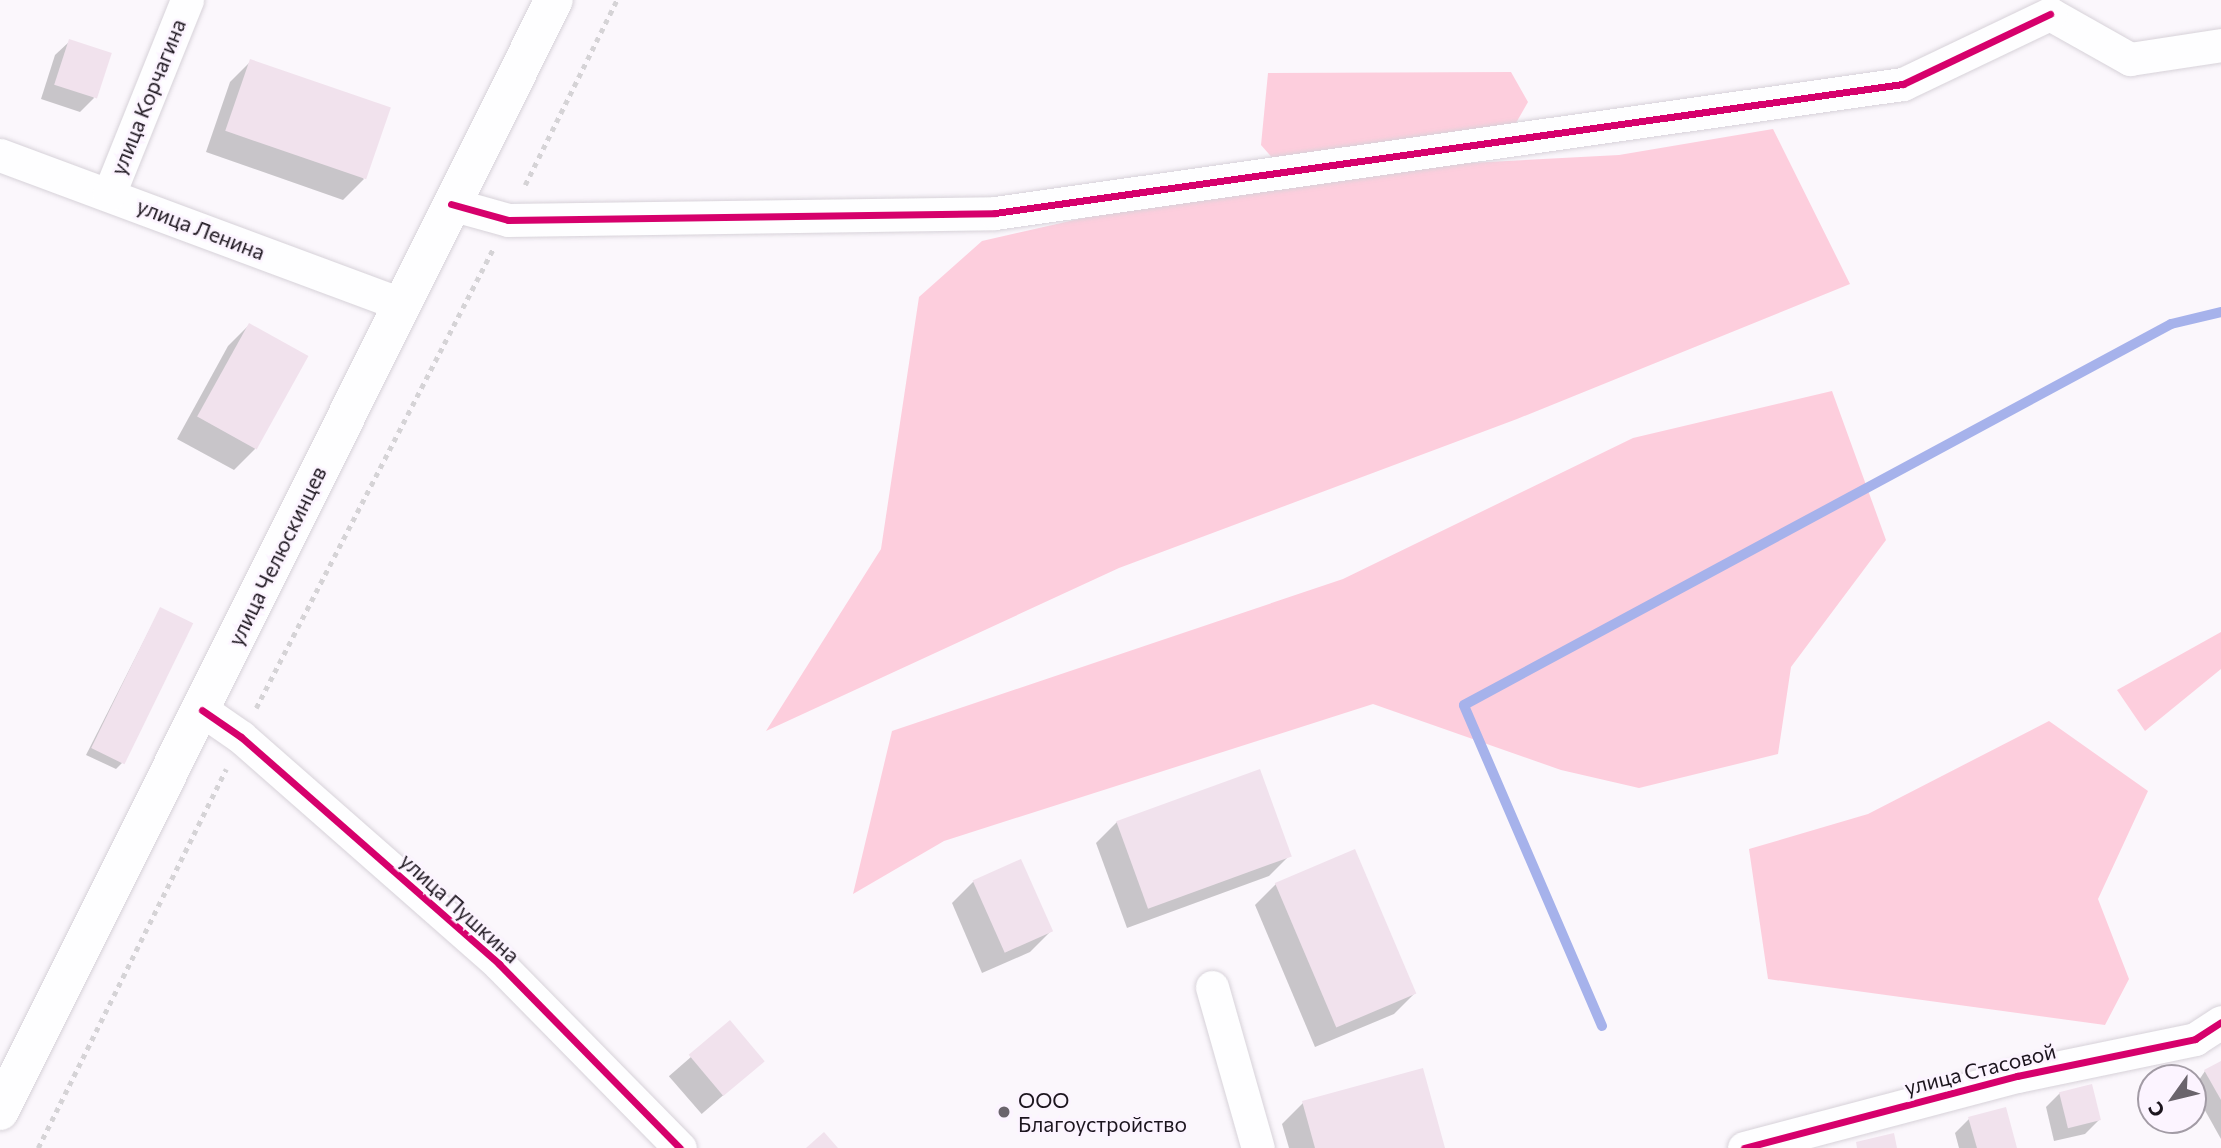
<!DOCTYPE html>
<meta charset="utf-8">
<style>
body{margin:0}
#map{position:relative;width:2221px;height:1148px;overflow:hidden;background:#fbf7fc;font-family:Commissioner,sans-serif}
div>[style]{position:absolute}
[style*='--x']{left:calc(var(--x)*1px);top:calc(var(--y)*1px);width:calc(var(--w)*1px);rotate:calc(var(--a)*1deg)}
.green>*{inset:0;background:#fdcedd}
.shadow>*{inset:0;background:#0003;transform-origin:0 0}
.stream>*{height:10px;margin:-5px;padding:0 5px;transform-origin:5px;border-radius:5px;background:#a6b2eb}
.building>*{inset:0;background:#f1e2ed;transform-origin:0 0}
.path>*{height:4.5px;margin-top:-2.25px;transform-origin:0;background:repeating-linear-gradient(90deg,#d5d3d6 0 5px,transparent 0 10px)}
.roads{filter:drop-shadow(0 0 2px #d7d2d9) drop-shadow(0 0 2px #d7d2d9)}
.minor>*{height:33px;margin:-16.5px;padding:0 16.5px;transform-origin:16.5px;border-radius:16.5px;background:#fefeff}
.major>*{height:38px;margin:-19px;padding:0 19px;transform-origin:19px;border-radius:19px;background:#fefeff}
.cycleway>*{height:7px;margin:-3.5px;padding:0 3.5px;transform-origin:3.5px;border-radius:3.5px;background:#d6006c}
.dots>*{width:19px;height:19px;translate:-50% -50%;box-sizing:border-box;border:4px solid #fcf4ff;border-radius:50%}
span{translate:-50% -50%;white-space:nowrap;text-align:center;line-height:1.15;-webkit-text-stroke:5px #fcf4ff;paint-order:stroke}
.street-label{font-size:21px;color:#1c151e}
.poi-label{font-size:21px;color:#1c151e}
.left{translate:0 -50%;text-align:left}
.north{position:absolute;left:2137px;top:1064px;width:70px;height:70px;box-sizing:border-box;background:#fcf4ff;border:2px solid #a29ba5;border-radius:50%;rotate:236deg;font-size:19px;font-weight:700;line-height:28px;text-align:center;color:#1c151e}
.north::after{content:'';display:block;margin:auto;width:24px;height:32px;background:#6a646c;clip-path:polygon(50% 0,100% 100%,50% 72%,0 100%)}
</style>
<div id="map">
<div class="green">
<i style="clip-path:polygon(1511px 72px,1528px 102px,1508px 137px,1469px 163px,1619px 155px,1773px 129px,1850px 284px,1517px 419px,1119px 568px,766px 731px,881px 549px,919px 297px,982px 241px,1285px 172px,1261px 145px,1268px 73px)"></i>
<i style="clip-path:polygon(1832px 391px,1886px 540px,1791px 667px,1778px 754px,1639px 788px,1561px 770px,1373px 704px,944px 841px,853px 894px,892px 731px,1343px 579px,1633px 438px)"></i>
<i style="clip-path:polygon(2221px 632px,2221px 669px,2145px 731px,2117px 690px)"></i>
<i style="clip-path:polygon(2049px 721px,2148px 791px,2098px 899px,2129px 979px,2105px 1025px,1768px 979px,1749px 849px,1868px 814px)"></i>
</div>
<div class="shadow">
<i style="clip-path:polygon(70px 41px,94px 98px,80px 112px,41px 99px,55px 55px)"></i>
<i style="clip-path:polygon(251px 61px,364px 179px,343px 200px,206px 152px,230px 82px)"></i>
<i style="clip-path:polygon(249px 325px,255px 449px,234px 470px,177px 439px,228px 346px)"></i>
<i style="clip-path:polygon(160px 609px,122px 763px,116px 769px,86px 755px)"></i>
<i style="clip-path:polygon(1117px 822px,1290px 855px,1269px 876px,1127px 928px,1096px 843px)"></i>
<i style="clip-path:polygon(1020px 861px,1051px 931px,1030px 952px,982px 973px,952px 903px,973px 882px)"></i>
<i style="clip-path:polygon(1276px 884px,1415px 993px,1394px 1014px,1315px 1047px,1255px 905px)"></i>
<i style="left:730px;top:1023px;width:50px;height:81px;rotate:49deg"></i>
<i style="clip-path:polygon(2221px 1063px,2221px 1139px,2193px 1089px,2205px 1071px)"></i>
<i style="clip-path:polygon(2060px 1093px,2099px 1120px,2085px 1134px,2054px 1141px,2046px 1107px)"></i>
<i style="clip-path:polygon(1303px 1103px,1443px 1148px,1289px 1148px,1282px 1124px)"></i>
<i style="clip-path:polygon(1969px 1119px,2015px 1148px,1959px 1148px,1955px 1133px)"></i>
</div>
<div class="stream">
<i style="--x:1602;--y:1026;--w:349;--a:-113.3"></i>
<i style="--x:1464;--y:705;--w:803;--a:-28.32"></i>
<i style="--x:2171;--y:324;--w:51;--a:-13.5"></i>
</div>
<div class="building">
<i style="left:69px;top:39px;width:45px;height:48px;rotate:18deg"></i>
<i style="left:250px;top:59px;width:149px;height:76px;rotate:19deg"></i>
<i style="left:249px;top:323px;width:68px;height:107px;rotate:29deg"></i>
<i style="left:160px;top:607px;width:37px;height:157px;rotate:26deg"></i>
<i style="left:1260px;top:769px;width:93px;height:153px;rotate:70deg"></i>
<i style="left:1355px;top:849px;width:157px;height:87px;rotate:67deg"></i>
<i style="left:1021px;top:859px;width:79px;height:53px;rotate:66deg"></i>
<i style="left:730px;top:1020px;width:54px;height:54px;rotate:50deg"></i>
<i style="clip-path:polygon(2221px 1061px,2221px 1100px,2204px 1070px)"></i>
<i style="clip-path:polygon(1423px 1068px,1445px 1148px,1315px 1148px,1302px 1101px)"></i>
<i style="left:2092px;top:1084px;width:37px;height:34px;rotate:76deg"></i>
<i style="clip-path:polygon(2006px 1107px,2017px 1148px,1977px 1148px,1968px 1117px)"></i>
<i style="clip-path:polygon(824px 1132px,838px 1148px,806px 1148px)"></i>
<i style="clip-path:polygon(1894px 1133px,1897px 1148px,1857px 1148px,1856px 1142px)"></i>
</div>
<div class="path">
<i style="--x:525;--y:185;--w:207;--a:-63.6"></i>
<i style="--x:256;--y:708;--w:517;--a:-62.69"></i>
<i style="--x:38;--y:1148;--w:423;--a:-63.6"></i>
</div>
<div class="roads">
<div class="minor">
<i style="--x:2050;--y:14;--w:92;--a:29.4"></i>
<i style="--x:2130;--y:59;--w:92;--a:-8.7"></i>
<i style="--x:0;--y:155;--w:428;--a:20.4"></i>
<i style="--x:109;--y:194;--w:209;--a:-68.1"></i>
<i style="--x:451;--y:204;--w:59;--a:15.7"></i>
<i style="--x:508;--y:220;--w:487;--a:-0.8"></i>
<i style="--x:995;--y:213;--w:917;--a:-8.09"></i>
<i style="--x:1903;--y:84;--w:163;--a:-25.5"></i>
<i style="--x:202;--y:710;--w:47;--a:34.7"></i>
<i style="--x:241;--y:737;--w:344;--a:41.3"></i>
<i style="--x:499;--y:964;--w:258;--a:45.5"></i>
<i style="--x:1212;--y:987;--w:167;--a:74.1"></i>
<i style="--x:1744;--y:1148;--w:282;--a:-14.8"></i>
<i style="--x:2017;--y:1076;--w:182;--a:-11.7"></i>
<i style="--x:2195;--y:1039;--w:31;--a:-33"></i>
</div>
<div class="major">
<i style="--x:0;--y:1111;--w:1241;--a:-63.5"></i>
</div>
</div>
<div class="cycleway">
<i style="--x:451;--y:204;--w:59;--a:15.7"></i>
<i style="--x:508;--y:220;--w:487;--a:-0.8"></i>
<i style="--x:995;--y:213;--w:917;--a:-8.09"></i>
<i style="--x:1903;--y:84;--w:163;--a:-25.5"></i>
<i style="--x:202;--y:710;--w:47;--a:34.7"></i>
<i style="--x:241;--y:737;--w:344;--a:41.3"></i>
<i style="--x:499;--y:964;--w:258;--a:45.5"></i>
<i style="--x:1744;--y:1148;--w:282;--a:-14.8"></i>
<i style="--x:2017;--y:1076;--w:182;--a:-11.7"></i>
<i style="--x:2195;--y:1039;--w:31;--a:-33"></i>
</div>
<div class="dots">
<i style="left:1004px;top:1112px;background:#6a646c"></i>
</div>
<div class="street-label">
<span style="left:148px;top:97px;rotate:-68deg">улица Корчагина</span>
<span style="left:201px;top:229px;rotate:21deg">улица Ленина</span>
<span style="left:277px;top:556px;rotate:-64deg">улица Челюскинцев</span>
<span style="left:460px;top:908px;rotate:42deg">улица Пушкина</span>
<span style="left:1980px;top:1069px;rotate:-14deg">улица Стасовой</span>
</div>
<div class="poi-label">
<span class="left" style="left:1018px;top:1112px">ООО<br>Благоустройство</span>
</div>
<div class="north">С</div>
</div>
